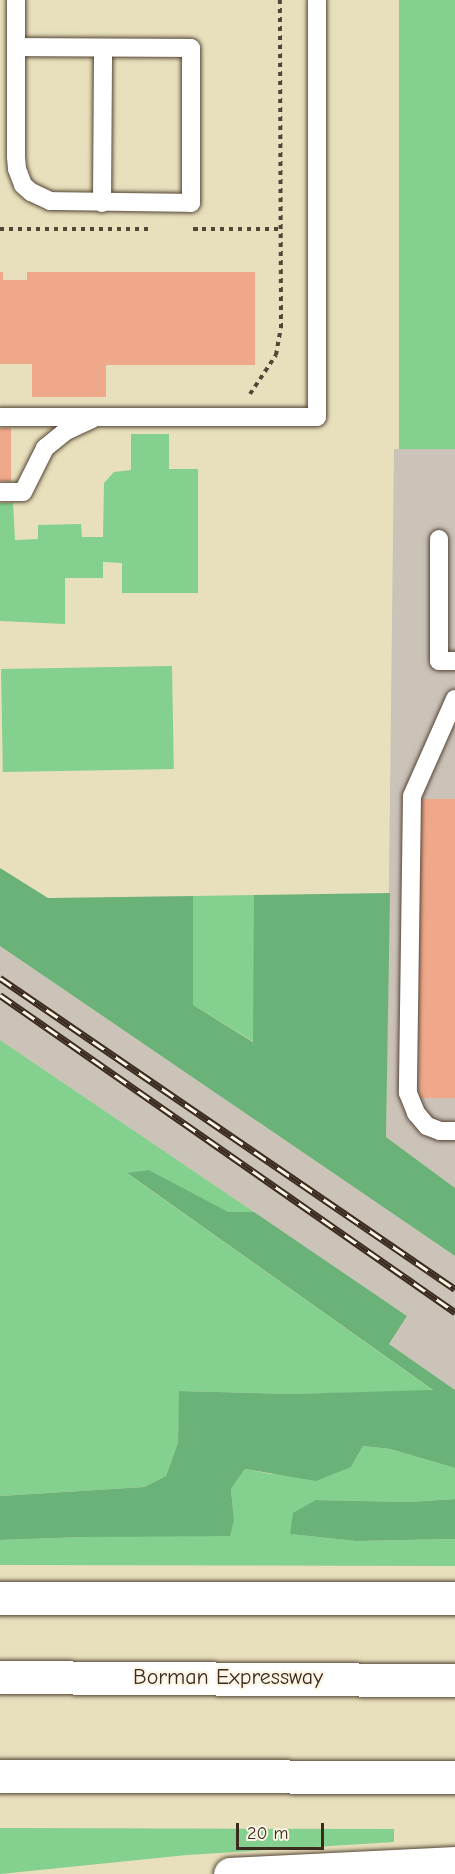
<!DOCTYPE html>
<style>
body{margin:0}
#map{position:relative;width:455px;height:1874px;overflow:hidden;background:#e8e0bc;font-family:"Comic Neue",sans-serif}
div>[style]{position:absolute}
[style*='--x']{left:calc(var(--x)*1px);top:calc(var(--y)*1px);width:calc(var(--w)*1px);rotate:calc(var(--a)*1deg)}
.industrial>*{inset:0;background:#cbc2b8}
.green>*{inset:0;background:#84d08e;transform-origin:0 0}
.forest>*{inset:0;background:#6bb279}
.building>*{inset:0;background:#f0a88a;transform-origin:0 0}
.path>*{height:4px;margin-top:-2px;transform-origin:0;background:repeating-linear-gradient(90deg,#554536 0 4.5px,transparent 0 9px)}
.roads{filter:drop-shadow(0 0 2px #554536) drop-shadow(0 0 2px #554536)}
.service>*{height:18px;margin:-9px;padding:0 9px;transform-origin:9px;border-radius:9px;background:#fff}
.motorway>*{height:33px;margin:-16.5px;padding:0 16.5px;transform-origin:16.5px;border-radius:16.5px;background:#fff}
.rail>*{height:7px;margin-top:-3.5px;transform-origin:0;background:repeating-linear-gradient(90deg,#fcf5e5 0 14px,#3b2a1e 0 28px);box-sizing:border-box;border-block:2px solid #3b2a1e}
span{translate:-50% -50%;white-space:nowrap;text-align:center;line-height:1.15;-webkit-text-stroke:4.5px #fcf5e5;paint-order:stroke}
.street-label{font-size:22px;color:#3b2a1e}
.scale{position:absolute;left:236px;top:1823px;width:88px;height:27px;box-sizing:border-box;border:3px solid #3b2a1e;border-top:0;padding-left:8px;font-size:18px;line-height:21px;white-space:nowrap;color:#3b2a1e;-webkit-text-stroke:4px #fcf5e5;paint-order:stroke}
</style>
<div id="map">
<div class="industrial">
<i style="clip-path:polygon(394px 449px,455px 449px,455px 1188px,386px 1137px)"></i>
<i style="clip-path:polygon(0 946px,455px 1256px,455px 1390px,389px 1344px,407px 1316px,0 1040px)"></i>
</div>
<div class="green">
<i style="left:399px;top:0;width:56px;height:449px"></i>
<i style="clip-path:polygon(131px 434px,169px 434px,169px 469px,198px 469px,198px 593px,122px 593px,122px 563px,103px 562px,103px 578px,65px 578px,65px 624px,0 621px,0 503px,13px 503px,15px 540px,38px 539px,38px 525px,81px 524px,82px 537px,103px 537px,104px 483px,114px 472px,131px 470px)"></i>
<i style="left:172px;top:666px;width:103px;height:171px;rotate:89deg"></i>
<i style="clip-path:polygon(254px 895px,254px 1042px,193px 1005px,193px 896px)"></i>
<i style="clip-path:polygon(0 1040px,254px 1212px,228px 1213px,149px 1170px,128px 1174px,434px 1391px,290px 1394px,180px 1391px,178px 1442px,166px 1476px,144px 1487px,0 1496px)"></i>
<i style="clip-path:polygon(363px 1446px,390px 1449px,455px 1468px,455px 1499px,410px 1502px,316px 1500px,291px 1534px,356px 1541px,455px 1539px,455px 1566px,0 1565px,0 1540px,84px 1537px,234px 1520px,231px 1489px,245px 1469px,271px 1474px,351px 1467px)"></i>
<i style="clip-path:polygon(0 1828px,394px 1829px,394px 1842px,187px 1855px,0 1874px)"></i>
</div>
<div class="forest">
<i style="clip-path:polygon(0 868px,48px 898px,193px 896px,193px 1005px,253px 1042px,254px 895px,390px 893px,386px 1137px,455px 1188px,455px 1256px,0 946px)"></i>
<i style="clip-path:polygon(149px 1170px,228px 1212px,254px 1212px,407px 1316px,389px 1344px,455px 1390px,455px 1468px,390px 1449px,363px 1446px,351px 1467px,316px 1481px,245px 1469px,231px 1489px,234px 1520px,230px 1536px,84px 1537px,0 1540px,0 1496px,144px 1487px,166px 1476px,178px 1442px,179px 1391px,290px 1394px,433px 1390px,127px 1173px)"></i>
<i style="clip-path:polygon(455px 1499px,455px 1539px,356px 1541px,290px 1534px,293px 1513px,316px 1500px,410px 1502px)"></i>
</div>
<div class="building">
<i style="clip-path:polygon(0 272px,3px 272px,3px 280px,27px 280px,27px 272px,255px 272px,255px 365px,106px 365px,106px 397px,32px 397px,32px 364px,0 364px)"></i>
<i style="left:0;top:428px;width:11px;height:53px"></i>
<i style="left:419px;top:799px;width:36px;height:299px"></i>
</div>
<div class="path">
<i style="--x:0;--y:229;--w:152;--a:0"></i>
<i style="--x:193;--y:229;--w:87;--a:0"></i>
<i style="--x:250;--y:394;--w:47;--a:-56.3"></i>
<i style="--x:276;--y:355;--w:27;--a:-80"></i>
<i style="--x:281;--y:328;--w:328;--a:-90.2"></i>
</div>
<div class="roads">
<div class="service">
<i style="--x:16;--y:0;--w:157;--a:90"></i>
<i style="--x:16;--y:157;--w:12;--a:85"></i>
<i style="--x:17;--y:169;--w:17;--a:69"></i>
<i style="--x:23;--y:185;--w:11;--a:41"></i>
<i style="--x:31;--y:192;--w:21;--a:25"></i>
<i style="--x:50;--y:201;--w:141;--a:0.8"></i>
<i style="--x:191;--y:203;--w:155;--a:-90"></i>
<i style="--x:191;--y:48;--w:175;--a:-179.7"></i>
<i style="--x:102;--y:203;--w:155;--a:-89.6"></i>
<i style="--x:0;--y:417;--w:317;--a:0"></i>
<i style="--x:317;--y:417;--w:417;--a:-90"></i>
<i style="--x:0;--y:492;--w:23;--a:0"></i>
<i style="--x:23;--y:492;--w:49;--a:-63.4"></i>
<i style="--x:45;--y:448;--w:27;--a:-39"></i>
<i style="--x:66;--y:431;--w:29;--a:-25"></i>
<i style="--x:439;--y:539;--w:122;--a:90"></i>
<i style="--x:439;--y:661;--w:16;--a:0"></i>
<i style="--x:455;--y:699;--w:106;--a:113.9"></i>
<i style="--x:412;--y:796;--w:297;--a:90.8"></i>
<i style="--x:408;--y:1093;--w:22;--a:68"></i>
<i style="--x:416;--y:1113;--w:17;--a:50"></i>
<i style="--x:427;--y:1126;--w:14;--a:21"></i>
<i style="--x:440;--y:1131;--w:15;--a:0"></i>
</div>
<div class="motorway">
<i style="--x:0;--y:1598;--w:455;--a:0"></i>
<i style="--x:0;--y:1677;--w:455;--a:0.4"></i>
<i style="--x:0;--y:1776;--w:455;--a:0.1"></i>
<i style="--x:230;--y:1874;--w:225;--a:-2.8"></i>
</div>
</div>
<div class="rail">
<i style="--x:0;--y:978;--w:551;--a:34.35"></i>
<i style="--x:0;--y:995;--w:555;--a:34.87"></i>
</div>
<div class="street-label">
<span style="left:228px;top:1678px">Borman Expressway</span>
</div>
<div class="scale">20 m</div>
</div>
